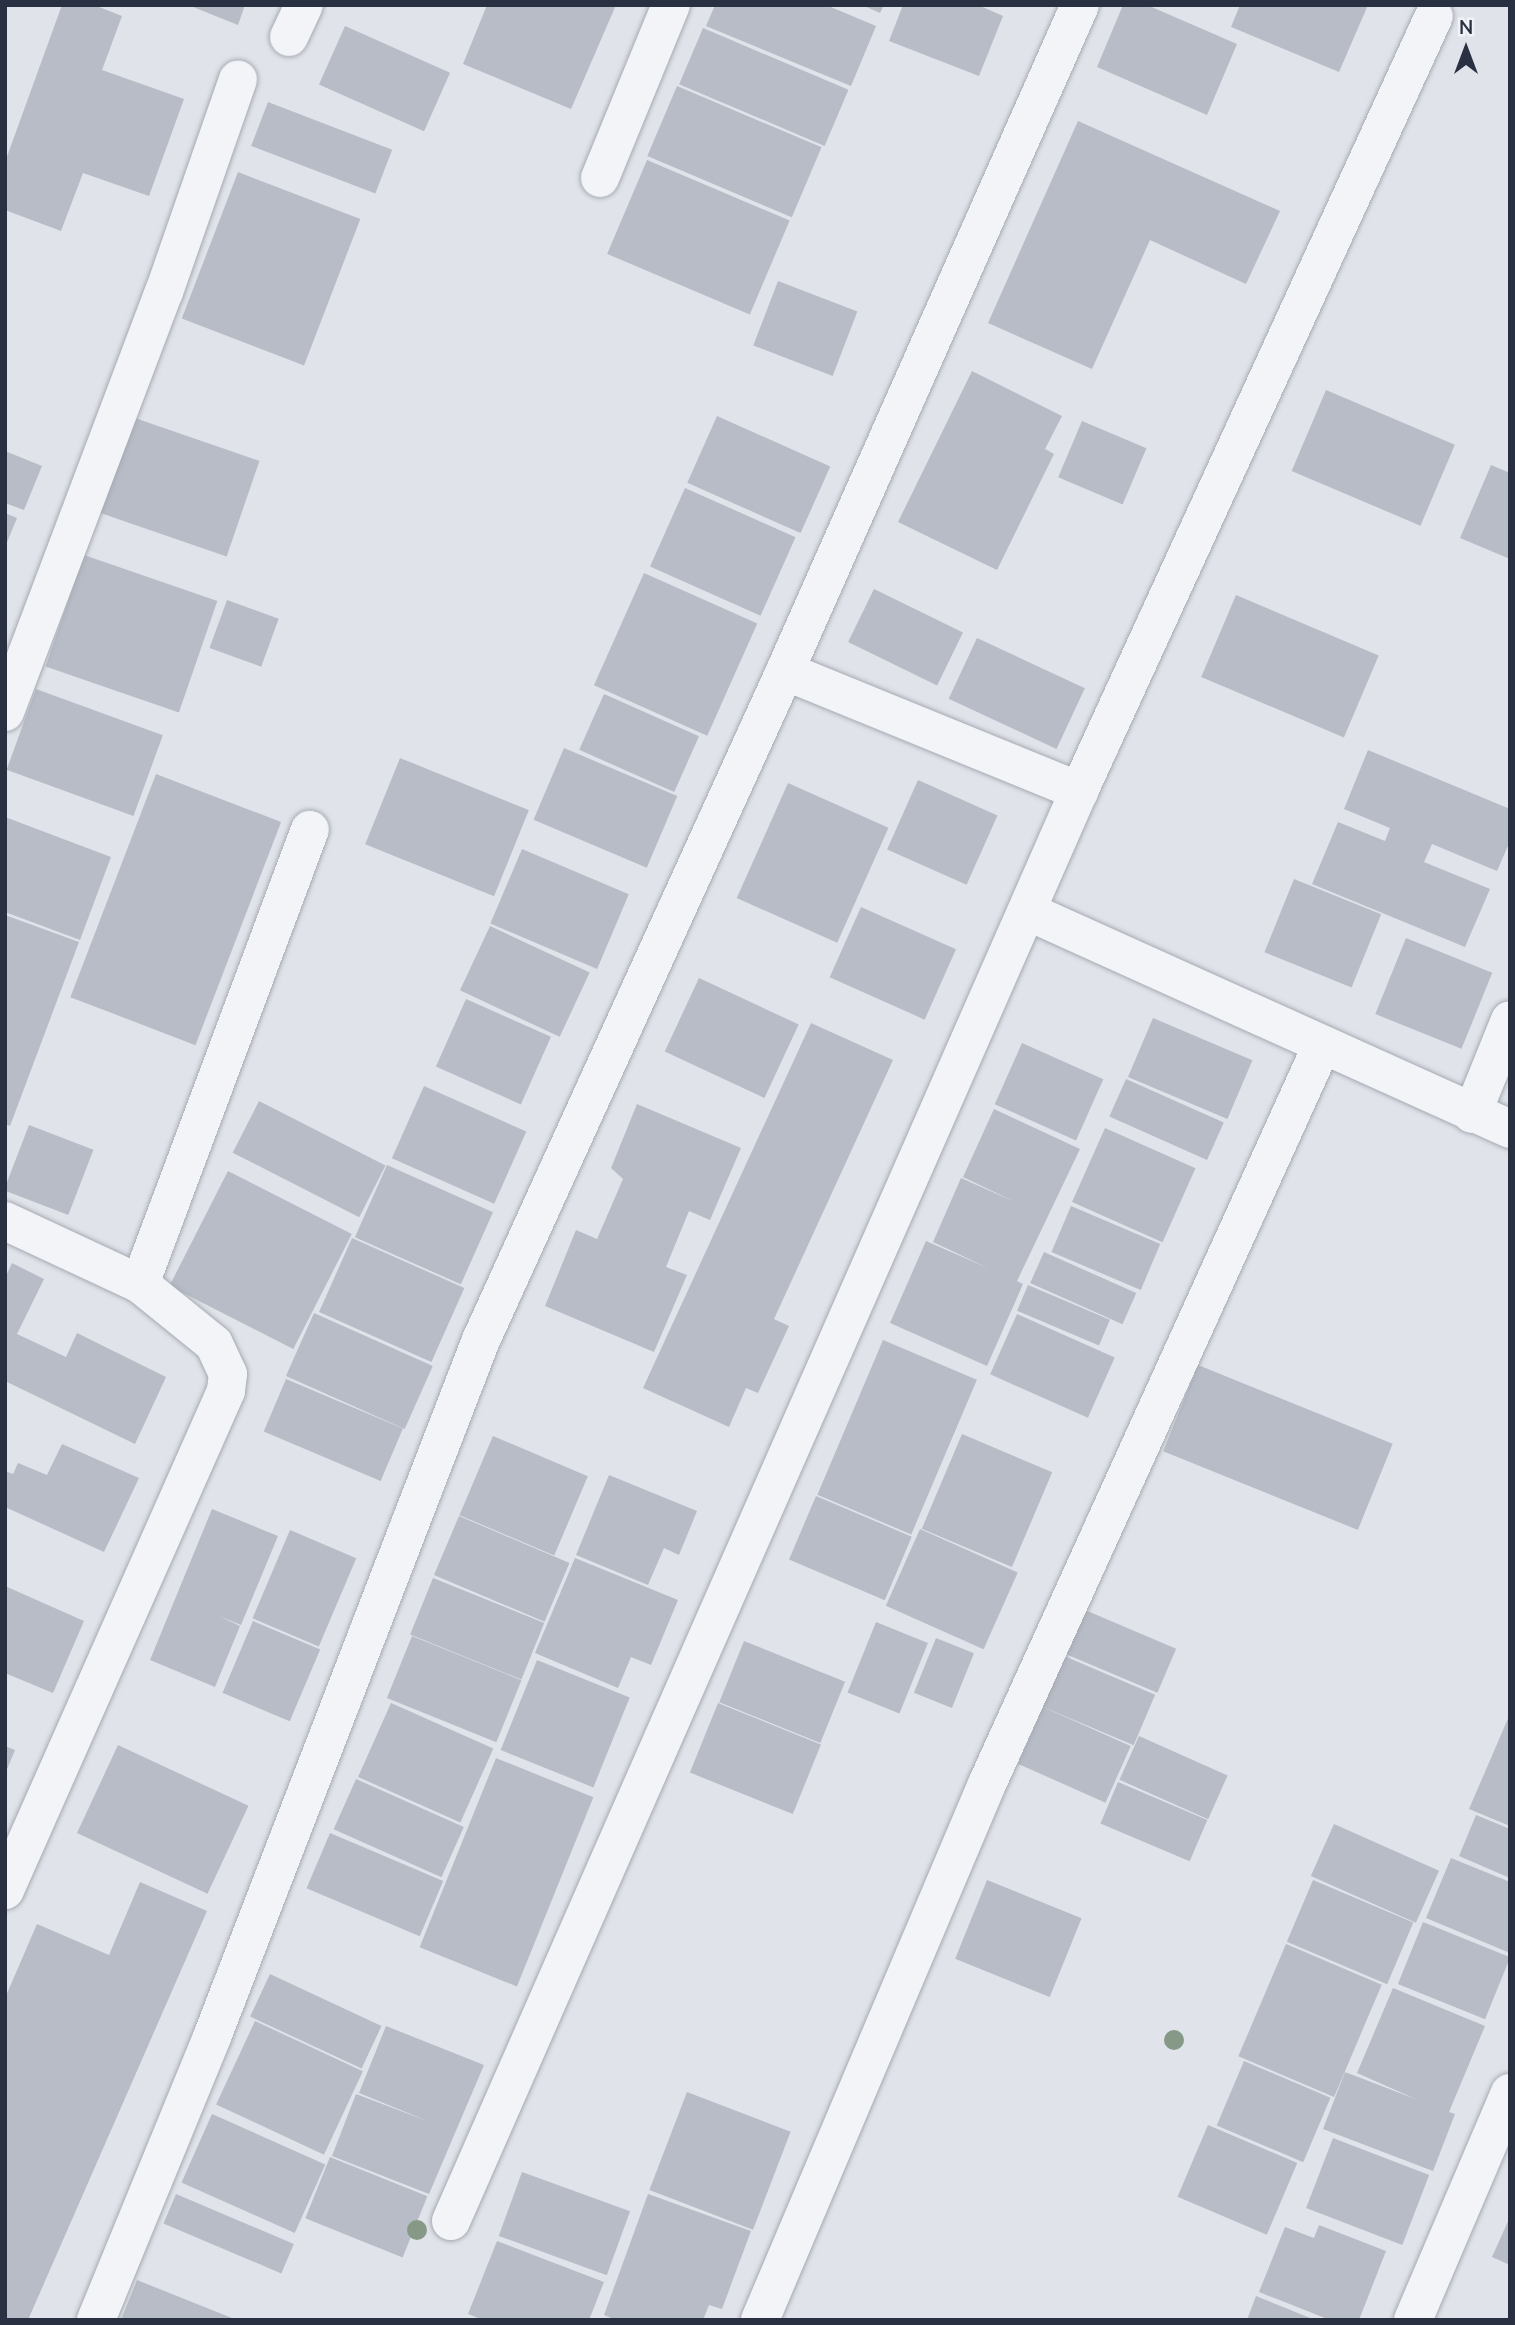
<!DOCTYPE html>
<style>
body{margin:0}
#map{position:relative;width:1515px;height:2325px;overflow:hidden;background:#e0e3e9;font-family:"Nunito Sans",sans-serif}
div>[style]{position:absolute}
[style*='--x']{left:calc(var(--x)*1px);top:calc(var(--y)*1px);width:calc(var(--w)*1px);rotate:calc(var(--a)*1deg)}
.building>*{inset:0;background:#b7bcc6;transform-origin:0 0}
.roads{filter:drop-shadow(0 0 2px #a5aab3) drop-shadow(0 0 2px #a5aab3)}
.minor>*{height:38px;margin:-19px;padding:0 19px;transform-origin:19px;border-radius:19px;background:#f3f4f7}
.trees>*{width:20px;height:20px;margin:-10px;border-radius:50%;background:#859986}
span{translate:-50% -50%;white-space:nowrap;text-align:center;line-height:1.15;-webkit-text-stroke:5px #eff2f7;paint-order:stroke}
.frame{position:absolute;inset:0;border:7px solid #283041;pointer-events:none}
.north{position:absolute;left:1431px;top:14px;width:70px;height:70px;-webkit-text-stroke:5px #eff2f7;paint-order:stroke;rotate:0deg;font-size:19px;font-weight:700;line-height:28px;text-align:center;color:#283041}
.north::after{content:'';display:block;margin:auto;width:24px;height:32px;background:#283041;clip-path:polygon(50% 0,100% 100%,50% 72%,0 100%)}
</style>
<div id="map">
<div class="building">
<i style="clip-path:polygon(62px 5px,94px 5px,122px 16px,102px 70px,184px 99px,149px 196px,83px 173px,61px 231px,5px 210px,5px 162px)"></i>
<i style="clip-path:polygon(188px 5px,245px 5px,238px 25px)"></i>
<i style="clip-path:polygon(487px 5px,616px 5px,571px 109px,463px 64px)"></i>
<i style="clip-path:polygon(715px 5px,826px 5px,876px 26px,851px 86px,706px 26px)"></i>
<i style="clip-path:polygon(862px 5px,884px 5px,880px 13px)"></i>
<i style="clip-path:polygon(903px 5px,978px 5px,1003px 16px,979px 76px,889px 41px)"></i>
<i style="clip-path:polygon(1123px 5px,1147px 5px,1237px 44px,1207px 115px,1097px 67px)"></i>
<i style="clip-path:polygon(1240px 5px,1368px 5px,1339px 72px,1231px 27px)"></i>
<i style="left:345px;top:26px;width:115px;height:64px;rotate:24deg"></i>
<i style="left:703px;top:28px;width:158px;height:61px;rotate:23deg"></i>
<i style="left:677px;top:86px;width:157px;height:76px;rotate:23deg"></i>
<i style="left:268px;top:102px;width:133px;height:47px;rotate:21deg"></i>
<i style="clip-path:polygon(1078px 121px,1280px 211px,1246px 284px,1150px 240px,1092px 369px,988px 323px)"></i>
<i style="left:647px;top:160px;width:155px;height:102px;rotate:23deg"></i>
<i style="left:238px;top:172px;width:131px;height:157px;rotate:21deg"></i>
<i style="left:778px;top:281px;width:85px;height:69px;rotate:21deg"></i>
<i style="clip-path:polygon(972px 371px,1062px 416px,1045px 449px,1054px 454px,997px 570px,898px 522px)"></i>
<i style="left:1326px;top:390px;width:140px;height:88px;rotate:23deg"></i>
<i style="left:129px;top:416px;width:138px;height:101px;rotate:19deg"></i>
<i style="left:717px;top:416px;width:124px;height:73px;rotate:24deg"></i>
<i style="left:1082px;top:421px;width:70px;height:61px;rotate:23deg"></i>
<i style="clip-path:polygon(5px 451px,42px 466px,24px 510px,5px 503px)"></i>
<i style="clip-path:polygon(1491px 465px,1510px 473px,1510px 559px,1460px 538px)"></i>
<i style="left:685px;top:488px;width:121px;height:86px;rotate:24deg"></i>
<i style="clip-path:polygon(5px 513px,17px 518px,5px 547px)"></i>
<i style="left:84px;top:555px;width:141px;height:118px;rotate:19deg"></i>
<i style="left:644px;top:573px;width:124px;height:123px;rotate:24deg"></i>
<i style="left:874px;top:589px;width:99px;height:59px;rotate:26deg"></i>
<i style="left:1236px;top:595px;width:155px;height:89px;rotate:23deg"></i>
<i style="left:227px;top:600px;width:55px;height:51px;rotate:20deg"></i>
<i style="left:977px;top:638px;width:119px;height:67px;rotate:25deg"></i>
<i style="left:36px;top:689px;width:135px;height:86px;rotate:20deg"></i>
<i style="left:604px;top:694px;width:104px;height:61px;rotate:24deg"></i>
<i style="left:564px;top:748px;width:123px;height:78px;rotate:23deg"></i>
<i style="clip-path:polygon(1368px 750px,1510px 809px,1510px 841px,1497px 871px,1432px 844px,1424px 862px,1490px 889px,1465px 947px,1312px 884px,1338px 822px,1385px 841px,1390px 828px,1344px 809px)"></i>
<i style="left:400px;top:758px;width:139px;height:93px;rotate:22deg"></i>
<i style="left:156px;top:774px;width:134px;height:239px;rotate:21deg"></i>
<i style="left:918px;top:780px;width:87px;height:76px;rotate:24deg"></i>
<i style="left:788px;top:783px;width:110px;height:126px;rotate:24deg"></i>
<i style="clip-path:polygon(5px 817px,111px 857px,80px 940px,5px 912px)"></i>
<i style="left:522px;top:849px;width:116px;height:81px;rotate:23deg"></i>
<i style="left:1294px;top:879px;width:94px;height:79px;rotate:22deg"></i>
<i style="left:861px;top:907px;width:104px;height:77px;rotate:24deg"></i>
<i style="clip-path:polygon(5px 915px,79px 942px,10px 1126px,5px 1124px)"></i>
<i style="left:490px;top:926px;width:110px;height:71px;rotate:25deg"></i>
<i style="left:1406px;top:938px;width:93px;height:82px;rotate:22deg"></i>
<i style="left:699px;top:978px;width:110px;height:81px;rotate:25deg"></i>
<i style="left:466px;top:999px;width:93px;height:74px;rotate:24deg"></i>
<i style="left:1153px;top:1018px;width:108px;height:64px;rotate:23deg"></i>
<i style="clip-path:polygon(811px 1023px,893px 1060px,774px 1319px,789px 1326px,758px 1393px,746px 1388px,729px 1427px,643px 1388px)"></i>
<i style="left:1022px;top:1043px;width:89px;height:67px;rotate:24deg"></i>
<i style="left:1126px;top:1079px;width:107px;height:41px;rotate:24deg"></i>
<i style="left:424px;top:1086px;width:112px;height:79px;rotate:24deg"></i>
<i style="left:259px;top:1101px;width:142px;height:58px;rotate:27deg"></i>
<i style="clip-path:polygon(637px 1104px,741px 1148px,710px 1220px,689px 1211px,666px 1267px,687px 1275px,654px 1352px,545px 1306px,576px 1230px,597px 1239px,623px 1179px,611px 1168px)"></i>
<i style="clip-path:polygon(994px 1109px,1080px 1149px,1017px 1281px,1023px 1284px,987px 1366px,890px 1323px,926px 1241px,990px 1269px,933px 1242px,961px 1178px,1015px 1202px,963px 1177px)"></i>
<i style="left:29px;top:1125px;width:69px;height:70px;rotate:21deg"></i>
<i style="left:1105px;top:1128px;width:99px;height:81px;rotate:24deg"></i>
<i style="left:387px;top:1165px;width:116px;height:79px;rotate:24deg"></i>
<i style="left:228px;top:1171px;width:139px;height:129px;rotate:27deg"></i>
<i style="left:1071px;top:1206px;width:97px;height:50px;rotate:23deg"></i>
<i style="left:352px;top:1238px;width:123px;height:81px;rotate:24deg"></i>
<i style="left:1044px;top:1252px;width:101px;height:34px;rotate:24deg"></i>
<i style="clip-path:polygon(12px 1263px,44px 1279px,17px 1334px,66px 1357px,77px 1333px,166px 1377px,135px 1444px,5px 1381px,5px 1278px)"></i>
<i style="left:1028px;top:1285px;width:89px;height:28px;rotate:23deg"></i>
<i style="left:314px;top:1313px;width:130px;height:69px;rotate:24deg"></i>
<i style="left:1017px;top:1314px;width:107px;height:66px;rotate:24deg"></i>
<i style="left:883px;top:1340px;width:102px;height:168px;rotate:23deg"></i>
<i style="left:1198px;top:1365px;width:210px;height:93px;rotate:22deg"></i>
<i style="left:286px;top:1379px;width:127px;height:57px;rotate:23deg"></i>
<i style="left:962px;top:1434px;width:98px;height:103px;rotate:23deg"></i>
<i style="left:493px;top:1436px;width:103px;height:86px;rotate:23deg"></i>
<i style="clip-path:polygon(62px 1444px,139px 1478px,104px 1552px,5px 1507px,5px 1471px,13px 1474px,18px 1463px,47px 1475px)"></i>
<i style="clip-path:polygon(609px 1475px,697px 1511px,679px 1555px,664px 1548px,648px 1585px,576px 1555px)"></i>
<i style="left:816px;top:1496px;width:104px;height:69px;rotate:23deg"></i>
<i style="clip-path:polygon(212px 1509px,278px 1536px,241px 1625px,219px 1616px,240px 1626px,215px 1687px,150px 1660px)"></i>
<i style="left:459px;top:1516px;width:120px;height:64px;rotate:23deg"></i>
<i style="left:920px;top:1529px;width:107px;height:84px;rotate:24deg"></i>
<i style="left:290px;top:1530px;width:72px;height:96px;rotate:23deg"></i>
<i style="clip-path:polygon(575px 1558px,678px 1600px,651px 1665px,631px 1657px,618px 1688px,535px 1653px)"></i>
<i style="left:433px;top:1578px;width:120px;height:61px;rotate:22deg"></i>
<i style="clip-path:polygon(5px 1586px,84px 1621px,53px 1693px,5px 1673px)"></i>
<i style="left:1085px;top:1610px;width:99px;height:48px;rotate:23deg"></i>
<i style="left:253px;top:1621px;width:73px;height:78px;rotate:23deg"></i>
<i style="left:876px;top:1622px;width:56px;height:76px;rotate:22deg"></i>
<i style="left:412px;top:1636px;width:118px;height:67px;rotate:22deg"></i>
<i style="left:936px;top:1638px;width:41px;height:59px;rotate:22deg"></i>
<i style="left:744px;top:1641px;width:109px;height:66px;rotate:22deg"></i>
<i style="left:1064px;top:1656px;width:99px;height:55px;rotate:23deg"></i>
<i style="left:537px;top:1660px;width:100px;height:97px;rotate:22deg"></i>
<i style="left:391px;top:1703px;width:112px;height:81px;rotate:24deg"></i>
<i style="left:718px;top:1703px;width:111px;height:75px;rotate:22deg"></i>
<i style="left:1043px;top:1707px;width:96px;height:62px;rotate:24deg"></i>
<i style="clip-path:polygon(1510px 1714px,1510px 1826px,1469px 1809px)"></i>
<i style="left:1139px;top:1736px;width:97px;height:48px;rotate:24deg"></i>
<i style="left:118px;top:1745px;width:144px;height:97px;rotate:25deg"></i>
<i style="clip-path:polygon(5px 1746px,15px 1750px,5px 1774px)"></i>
<i style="left:496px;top:1758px;width:105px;height:204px;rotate:22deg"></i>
<i style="left:356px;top:1779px;width:118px;height:55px;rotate:24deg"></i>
<i style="left:1118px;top:1782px;width:97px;height:45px;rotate:23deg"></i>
<i style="clip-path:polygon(1476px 1815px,1510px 1829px,1510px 1878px,1459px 1856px)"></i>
<i style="left:1334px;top:1824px;width:115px;height:57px;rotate:24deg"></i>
<i style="left:330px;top:1833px;width:123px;height:60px;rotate:23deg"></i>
<i style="clip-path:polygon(1451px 1858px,1510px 1882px,1510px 1953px,1426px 1918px)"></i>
<i style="left:987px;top:1880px;width:102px;height:85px;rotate:22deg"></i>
<i style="left:1313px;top:1880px;width:109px;height:67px;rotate:23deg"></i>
<i style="clip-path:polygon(140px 1882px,207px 1911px,28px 2320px,5px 2320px,5px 1998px,37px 1924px,109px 1955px)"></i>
<i style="left:1423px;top:1922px;width:94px;height:67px;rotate:22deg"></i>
<i style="left:1286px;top:1944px;width:104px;height:122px;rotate:23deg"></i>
<i style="left:270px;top:1974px;width:123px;height:47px;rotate:25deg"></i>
<i style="clip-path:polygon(1393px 1988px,1485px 2026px,1449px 2112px,1455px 2114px,1433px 2171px,1323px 2129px,1345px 2072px,1418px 2100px,1357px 2073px)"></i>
<i style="left:255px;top:2021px;width:119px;height:92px;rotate:25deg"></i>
<i style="clip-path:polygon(386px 2026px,484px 2065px,429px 2194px,332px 2156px,356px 2094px,430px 2122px,359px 2093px)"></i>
<i style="left:1244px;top:2061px;width:94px;height:70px;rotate:23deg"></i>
<i style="left:687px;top:2092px;width:111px;height:105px;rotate:21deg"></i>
<i style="left:212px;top:2114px;width:124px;height:75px;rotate:24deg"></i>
<i style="left:1208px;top:2125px;width:97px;height:78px;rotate:23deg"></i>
<i style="left:1333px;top:2138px;width:103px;height:75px;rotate:21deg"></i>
<i style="left:330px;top:2157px;width:105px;height:66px;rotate:22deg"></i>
<i style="left:522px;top:2172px;width:115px;height:68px;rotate:20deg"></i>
<i style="left:176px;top:2194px;width:128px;height:32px;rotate:23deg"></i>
<i style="clip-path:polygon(648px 2194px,751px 2231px,722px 2309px,709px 2305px,703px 2320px,616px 2320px,604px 2315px)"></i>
<i style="clip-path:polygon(1510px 2217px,1510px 2265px,1492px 2257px)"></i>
<i style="clip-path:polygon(1319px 2225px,1386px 2251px,1359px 2320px,1330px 2320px,1259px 2292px,1285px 2227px,1314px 2238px)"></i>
<i style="clip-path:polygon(497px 2241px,604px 2282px,589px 2320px,483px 2320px,468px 2314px)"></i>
<i style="clip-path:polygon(137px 2280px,237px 2320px,121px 2320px)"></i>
<i style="clip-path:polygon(1256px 2296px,1315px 2320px,1247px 2320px)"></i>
</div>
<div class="roads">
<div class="minor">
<i style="--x:289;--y:37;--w:35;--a:-65"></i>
<i style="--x:600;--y:178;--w:187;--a:-67.7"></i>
<i style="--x:785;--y:671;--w:318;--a:22.2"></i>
<i style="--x:5;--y:712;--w:449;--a:-69.3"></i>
<i style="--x:164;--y:292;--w:225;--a:-70.8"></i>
<i style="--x:1027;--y:911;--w:530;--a:24.29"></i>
<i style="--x:1472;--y:1114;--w:101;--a:-68"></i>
<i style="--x:5;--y:1221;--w:149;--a:25"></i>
<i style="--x:140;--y:1284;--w:95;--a:39"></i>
<i style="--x:214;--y:1344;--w:33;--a:65"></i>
<i style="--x:228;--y:1374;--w:17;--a:97"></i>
<i style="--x:226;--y:1391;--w:546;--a:113.89"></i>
<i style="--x:140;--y:1284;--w:485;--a:-69.5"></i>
<i style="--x:451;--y:2221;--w:1562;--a:-66.29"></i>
<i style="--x:1079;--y:791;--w:852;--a:-65.39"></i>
<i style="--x:96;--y:2320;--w:306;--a:-67.7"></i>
<i style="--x:212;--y:2037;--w:747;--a:-68.9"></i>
<i style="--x:481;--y:1340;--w:735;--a:-65.56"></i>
<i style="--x:785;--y:671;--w:728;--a:-66.11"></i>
<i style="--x:760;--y:2320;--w:582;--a:-67.05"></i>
<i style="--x:987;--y:1784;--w:811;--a:-65.61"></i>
<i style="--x:1413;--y:2320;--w:247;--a:-66.9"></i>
</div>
</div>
<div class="trees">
<i style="left:1174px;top:2040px"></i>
<i style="left:417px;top:2230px"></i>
</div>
<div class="frame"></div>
<div class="north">N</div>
</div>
